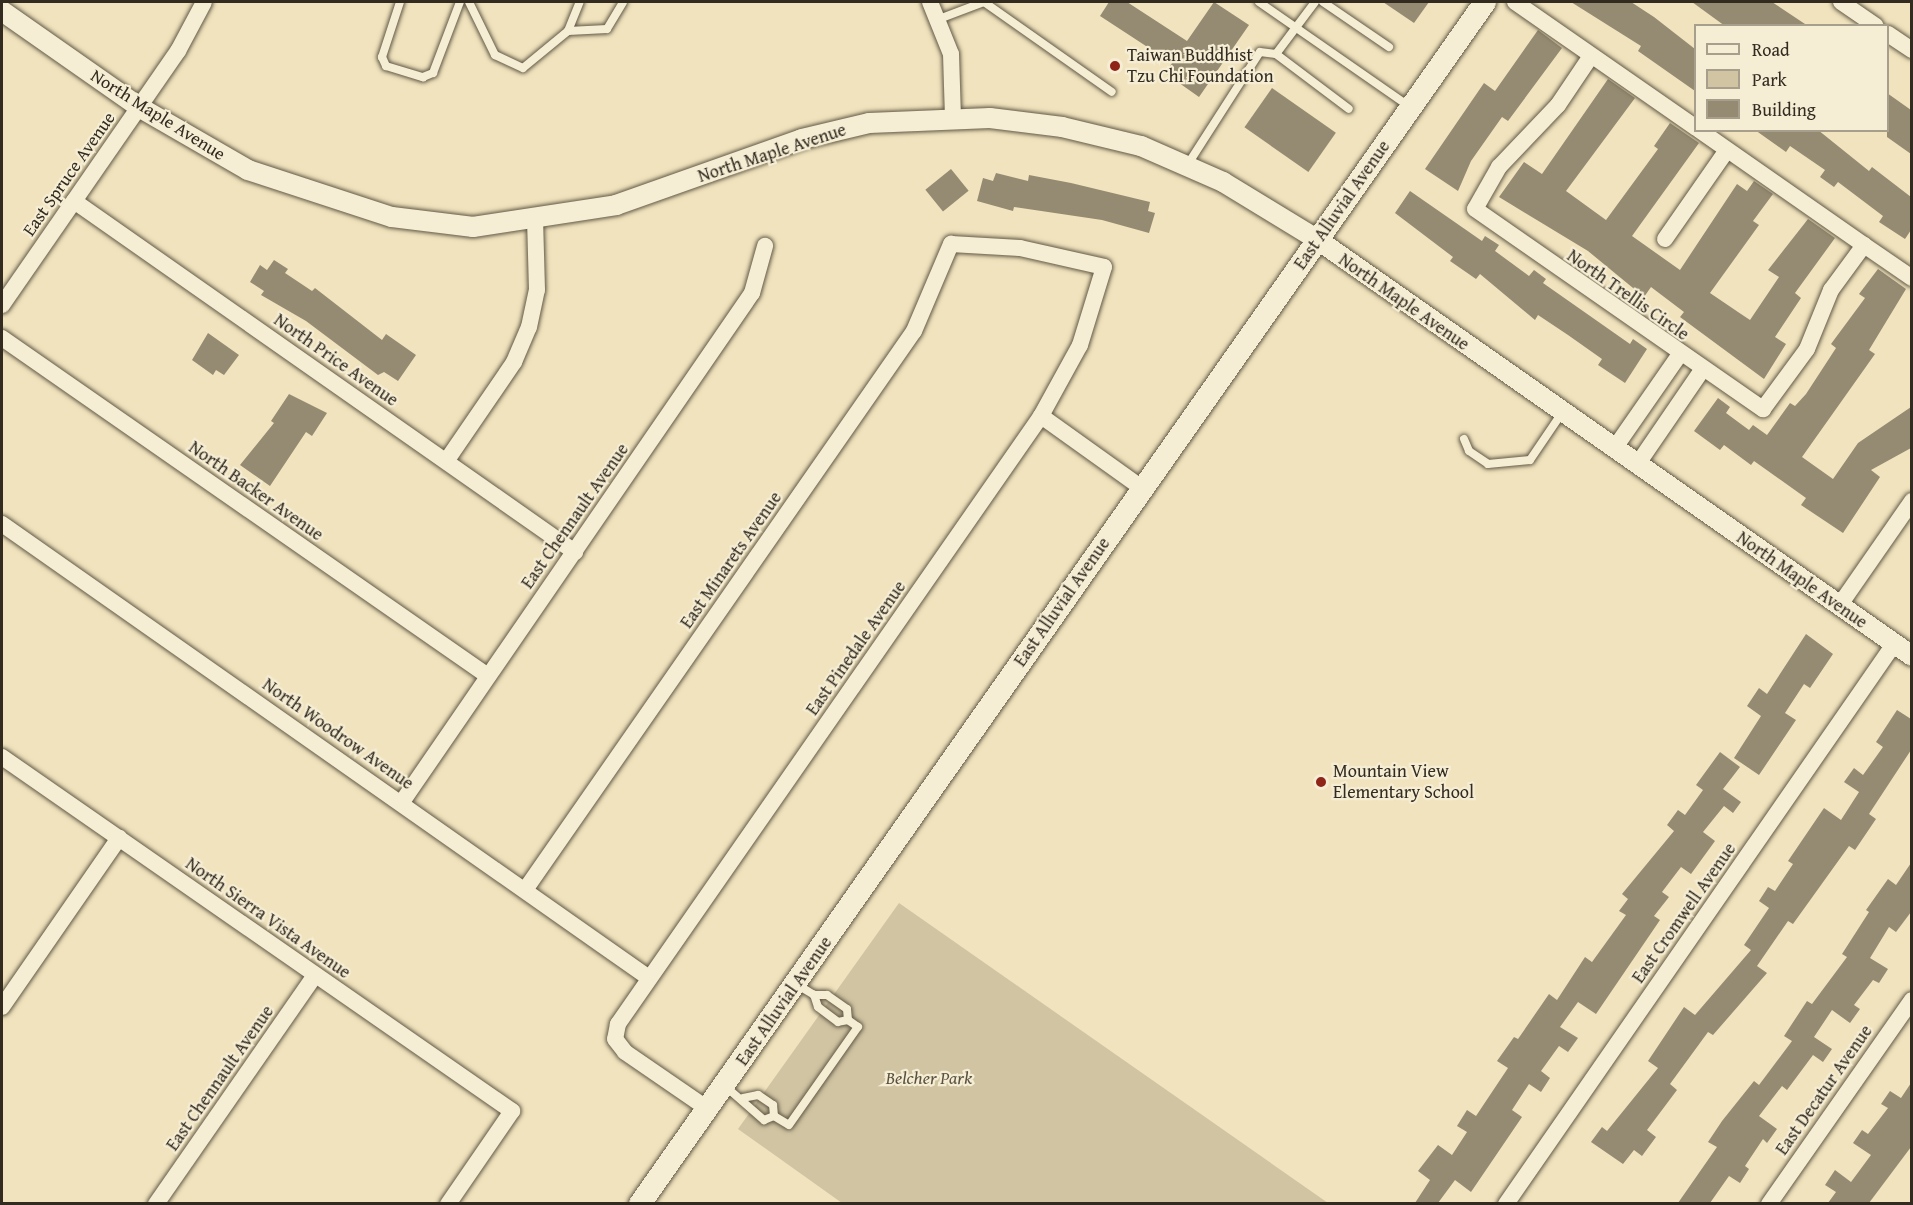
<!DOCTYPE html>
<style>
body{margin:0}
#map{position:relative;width:1913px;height:1205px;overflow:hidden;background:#f0e3bd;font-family:"Gentium Book Plus",serif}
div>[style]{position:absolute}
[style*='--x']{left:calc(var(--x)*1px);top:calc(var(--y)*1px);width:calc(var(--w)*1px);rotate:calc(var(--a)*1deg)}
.green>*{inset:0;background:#d0c4a2}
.building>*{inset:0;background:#958b72;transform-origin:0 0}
.roads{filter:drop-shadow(0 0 2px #625947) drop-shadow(0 0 2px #625947)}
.service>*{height:8px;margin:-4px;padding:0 4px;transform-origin:4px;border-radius:4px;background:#f5edd4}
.minor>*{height:16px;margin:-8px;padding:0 8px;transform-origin:8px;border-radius:8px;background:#f5edd4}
.tertiary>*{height:20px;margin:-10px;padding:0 10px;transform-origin:10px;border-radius:10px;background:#f5edd4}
.secondary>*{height:22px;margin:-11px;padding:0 11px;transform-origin:11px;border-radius:11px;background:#f5edd4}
.dots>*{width:16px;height:16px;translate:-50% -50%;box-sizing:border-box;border:3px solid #f5edd4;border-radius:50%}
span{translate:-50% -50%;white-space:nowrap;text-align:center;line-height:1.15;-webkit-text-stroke:4.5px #f5edd4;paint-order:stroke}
.poi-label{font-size:18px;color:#332b20}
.left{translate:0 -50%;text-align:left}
.street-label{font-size:18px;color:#332b20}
.park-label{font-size:18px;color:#5a5140;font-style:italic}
.frame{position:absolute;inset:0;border:3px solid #332b20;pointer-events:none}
.legend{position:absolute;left:1694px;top:24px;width:195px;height:108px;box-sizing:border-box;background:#f5edd4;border:2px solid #a79f8c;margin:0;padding:8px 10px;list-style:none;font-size:18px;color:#332b20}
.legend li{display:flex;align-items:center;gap:12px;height:30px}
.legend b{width:30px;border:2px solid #a79f8c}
</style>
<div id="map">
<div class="green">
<i style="clip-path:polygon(899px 903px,1328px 1203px,842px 1203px,738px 1129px)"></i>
</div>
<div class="building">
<i style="clip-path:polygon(1109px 2px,1127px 2px,1187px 41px,1214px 2px,1249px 25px,1199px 97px,1165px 73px,1172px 63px,1100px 16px)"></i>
<i style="clip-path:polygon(1383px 2px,1429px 2px,1414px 23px)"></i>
<i style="clip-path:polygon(1571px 2px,1631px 2px,1654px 17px,1695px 49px,1695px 91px,1638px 51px,1641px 46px)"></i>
<i style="clip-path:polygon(1692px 2px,1772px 2px,1808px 26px,1725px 26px)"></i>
<i style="clip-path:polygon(1538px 30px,1562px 48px,1508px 121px,1502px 117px,1471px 161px,1458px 191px,1425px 169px,1484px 83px,1495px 91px)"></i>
<i style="clip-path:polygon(1608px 79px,1635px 98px,1566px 191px,1606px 220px,1658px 149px,1654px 146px,1670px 123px,1699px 143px,1632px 236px,1680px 270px,1737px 184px,1747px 191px,1754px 181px,1773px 194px,1753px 221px,1759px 225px,1710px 293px,1738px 312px,1750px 320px,1779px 277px,1768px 270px,1808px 219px,1835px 238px,1795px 293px,1801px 298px,1775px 337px,1786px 344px,1764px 379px,1680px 317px,1684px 312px,1651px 287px,1644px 297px,1588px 251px,1499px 197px,1524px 162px,1542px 174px)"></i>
<i style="left:1272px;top:88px;width:78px;height:48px;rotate:35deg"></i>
<i style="clip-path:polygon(1887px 93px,1911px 110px,1911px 154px,1887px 137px)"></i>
<i style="clip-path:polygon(1755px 130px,1818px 130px,1869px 171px,1872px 167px,1911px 197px,1911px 230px,1905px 239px,1879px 222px,1883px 216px,1838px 182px,1834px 187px,1820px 177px,1825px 170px,1790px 146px,1786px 152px)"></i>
<i style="left:951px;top:169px;width:28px;height:33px;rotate:51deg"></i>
<i style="clip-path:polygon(996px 173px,1028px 181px,1029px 175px,1071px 183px,1150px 202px,1148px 211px,1155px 213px,1149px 233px,1102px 220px,1014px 207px,1013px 211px,977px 201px,983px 178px,993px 181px)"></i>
<i style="clip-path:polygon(1410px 191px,1482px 241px,1485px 236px,1499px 245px,1495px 251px,1529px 276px,1534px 270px,1546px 279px,1543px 283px,1630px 344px,1633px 339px,1647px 349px,1625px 383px,1598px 365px,1602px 359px,1568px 335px,1538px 315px,1535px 320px,1480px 274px,1476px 279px,1450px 261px,1453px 257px,1395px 213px)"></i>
<i style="clip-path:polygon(274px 260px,288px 269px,285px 273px,312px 291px,315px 288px,382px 340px,386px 334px,416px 355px,398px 381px,384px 372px,378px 375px,306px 321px,261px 295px,264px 291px,250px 282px,260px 265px,267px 270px)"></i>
<i style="clip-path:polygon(1878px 269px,1906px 289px,1869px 350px,1875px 354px,1802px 457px,1833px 479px,1858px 443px,1911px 407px,1911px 448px,1871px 470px,1880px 477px,1843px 533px,1801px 505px,1806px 498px,1754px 461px,1751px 465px,1724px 445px,1720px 450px,1694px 431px,1718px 398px,1730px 407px,1726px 413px,1749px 430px,1753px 425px,1767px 435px,1790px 403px,1795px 406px,1806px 394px,1836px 348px,1831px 344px,1865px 298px,1859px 294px)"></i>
<i style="clip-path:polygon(208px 333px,239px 355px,224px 375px,216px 370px,213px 375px,192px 360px)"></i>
<i style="clip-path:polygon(289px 394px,327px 413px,312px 436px,306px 432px,270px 486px,240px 465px,274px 423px,271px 421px)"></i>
<i style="clip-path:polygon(1806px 634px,1833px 654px,1810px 688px,1804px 684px,1785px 713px,1796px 720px,1759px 775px,1734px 758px,1761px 716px,1747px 706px,1759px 688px,1767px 694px)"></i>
<i style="clip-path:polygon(1897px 710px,1911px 719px,1911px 750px,1869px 814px,1876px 819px,1855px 850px,1849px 846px,1793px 924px,1788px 921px,1757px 966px,1767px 973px,1713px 1035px,1708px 1032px,1670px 1084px,1677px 1090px,1647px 1130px,1656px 1137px,1642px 1156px,1634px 1150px,1623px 1164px,1591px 1142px,1602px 1127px,1607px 1131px,1658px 1068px,1648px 1061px,1684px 1007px,1695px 1015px,1751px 950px,1744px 945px,1769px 908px,1759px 901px,1768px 887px,1775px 891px,1793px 864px,1788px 861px,1824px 808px,1841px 820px,1859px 792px,1844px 782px,1854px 768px,1863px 775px,1883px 747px,1876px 742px)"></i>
<i style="clip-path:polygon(1720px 752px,1740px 767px,1723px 789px,1741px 802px,1733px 813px,1724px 806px,1703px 832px,1715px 841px,1691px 874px,1681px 867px,1662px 892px,1669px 897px,1654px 916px,1660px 920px,1596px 1014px,1578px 1002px,1560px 1027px,1578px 1038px,1568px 1052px,1559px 1046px,1541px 1071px,1550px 1078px,1541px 1092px,1529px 1084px,1512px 1110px,1522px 1117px,1471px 1192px,1455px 1180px,1438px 1203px,1415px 1203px,1430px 1180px,1418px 1171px,1438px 1145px,1452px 1155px,1467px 1132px,1457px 1126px,1467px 1110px,1476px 1116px,1508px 1068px,1497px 1061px,1514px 1037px,1518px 1039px,1549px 994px,1557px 1000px,1585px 957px,1592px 962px,1626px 915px,1619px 911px,1628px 899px,1622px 894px,1674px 831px,1667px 825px,1678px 810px,1685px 815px,1703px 790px,1696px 785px)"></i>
<i style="clip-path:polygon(1911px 863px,1911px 912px,1896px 932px,1889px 927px,1870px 958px,1888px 969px,1879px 983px,1873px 980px,1854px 1005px,1860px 1009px,1850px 1023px,1832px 1010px,1814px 1037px,1832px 1049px,1823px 1062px,1813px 1055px,1787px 1090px,1782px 1086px,1759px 1116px,1777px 1129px,1767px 1143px,1763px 1139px,1745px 1166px,1749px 1169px,1740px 1183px,1729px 1176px,1710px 1203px,1678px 1203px,1717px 1147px,1708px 1142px,1722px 1121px,1754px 1081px,1759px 1085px,1792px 1041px,1784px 1036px,1807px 1001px,1812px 1004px,1847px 957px,1842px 954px,1869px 912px,1866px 910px,1888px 879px,1896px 885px)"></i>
<i style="clip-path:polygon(1911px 1083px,1911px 1147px,1869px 1203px,1828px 1203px,1836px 1192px,1825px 1185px,1835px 1170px,1851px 1182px,1871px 1155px,1853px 1143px,1862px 1130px,1868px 1134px,1888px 1108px,1881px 1104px,1890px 1091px,1901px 1098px)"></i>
</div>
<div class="roads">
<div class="service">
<i style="--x:400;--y:2;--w:58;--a:108.1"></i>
<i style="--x:382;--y:57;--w:10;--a:66"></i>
<i style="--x:386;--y:66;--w:39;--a:17"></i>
<i style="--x:423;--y:77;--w:11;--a:-22"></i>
<i style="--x:433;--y:73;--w:76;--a:-69.2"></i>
<i style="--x:469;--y:2;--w:59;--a:63.9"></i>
<i style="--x:495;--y:55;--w:31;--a:25"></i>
<i style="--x:523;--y:68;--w:58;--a:-39.4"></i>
<i style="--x:568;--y:31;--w:39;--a:-3"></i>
<i style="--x:607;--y:29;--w:31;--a:-59"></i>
<i style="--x:1259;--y:2;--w:184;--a:34.8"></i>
<i style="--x:1323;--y:2;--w:80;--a:34.3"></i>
<i style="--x:939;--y:19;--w:48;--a:-20.7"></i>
<i style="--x:984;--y:2;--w:156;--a:35.1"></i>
<i style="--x:568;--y:31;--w:31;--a:-68"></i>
<i style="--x:1276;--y:54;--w:65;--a:-53.1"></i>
<i style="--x:1188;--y:164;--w:133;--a:-57.3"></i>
<i style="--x:1260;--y:52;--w:16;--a:7"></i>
<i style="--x:1276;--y:54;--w:91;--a:37"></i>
<i style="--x:1464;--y:439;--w:13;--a:67"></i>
<i style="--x:1469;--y:451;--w:23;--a:34"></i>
<i style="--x:1488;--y:464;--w:42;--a:-5.4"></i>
<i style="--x:1530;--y:460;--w:57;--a:-55.8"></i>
<i style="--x:796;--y:984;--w:21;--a:31"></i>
<i style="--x:814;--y:995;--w:13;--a:0"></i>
<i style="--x:827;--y:995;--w:24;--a:35"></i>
<i style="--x:847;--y:1009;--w:11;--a:85"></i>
<i style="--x:848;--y:1020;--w:10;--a:169"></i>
<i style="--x:838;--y:1022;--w:25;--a:-143"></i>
<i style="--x:818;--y:1007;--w:13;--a:-108"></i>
<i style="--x:725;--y:1086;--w:52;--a:41.1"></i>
<i style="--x:764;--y:1120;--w:11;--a:-22"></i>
<i style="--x:774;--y:1116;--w:11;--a:-95"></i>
<i style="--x:773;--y:1105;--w:18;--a:-146"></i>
<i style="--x:758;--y:1095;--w:15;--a:169"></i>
<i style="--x:774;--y:1116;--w:17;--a:31"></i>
<i style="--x:789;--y:1125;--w:120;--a:-54.9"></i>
<i style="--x:858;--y:1027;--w:12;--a:-145"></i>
</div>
<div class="minor">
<i style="--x:930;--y:2;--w:56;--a:68"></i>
<i style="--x:951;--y:54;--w:63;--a:88.2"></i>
<i style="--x:1515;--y:2;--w:221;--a:34.8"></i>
<i style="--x:1841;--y:2;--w:42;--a:34.4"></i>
<i style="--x:1888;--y:34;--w:29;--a:34"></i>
<i style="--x:1591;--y:56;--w:59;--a:124"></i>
<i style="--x:1558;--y:105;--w:86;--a:133.6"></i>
<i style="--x:1499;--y:167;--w:48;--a:119.7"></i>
<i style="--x:1475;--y:209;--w:351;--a:34.8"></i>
<i style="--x:1763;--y:409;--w:74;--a:-53.7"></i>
<i style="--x:1807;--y:349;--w:64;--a:-67.9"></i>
<i style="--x:1831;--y:290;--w:56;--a:-53.7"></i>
<i style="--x:1864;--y:245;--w:201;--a:-145.1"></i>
<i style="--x:74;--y:201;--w:612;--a:35.02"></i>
<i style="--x:1665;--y:239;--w:108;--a:-55.1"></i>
<i style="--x:1864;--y:245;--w:58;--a:34.5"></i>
<i style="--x:2;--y:305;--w:309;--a:-55.3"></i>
<i style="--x:178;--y:51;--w:55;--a:-62"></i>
<i style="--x:2;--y:338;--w:592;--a:34.82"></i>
<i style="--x:1041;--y:416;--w:124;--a:35.5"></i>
<i style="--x:1614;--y:449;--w:116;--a:-55.2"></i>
<i style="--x:447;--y:460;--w:119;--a:-55.6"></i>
<i style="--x:514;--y:362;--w:38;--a:-67"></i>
<i style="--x:529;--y:327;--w:38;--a:-78"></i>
<i style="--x:537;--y:290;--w:71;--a:-91.6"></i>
<i style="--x:1637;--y:465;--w:115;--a:-55.6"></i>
<i style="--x:2;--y:524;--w:790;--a:35.06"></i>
<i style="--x:1839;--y:606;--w:128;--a:-55.2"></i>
<i style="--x:2;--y:757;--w:621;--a:34.77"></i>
<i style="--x:512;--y:1111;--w:113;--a:124.5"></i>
<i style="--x:402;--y:802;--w:618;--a:-55.49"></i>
<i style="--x:752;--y:293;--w:49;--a:-74.5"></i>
<i style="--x:525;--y:890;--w:681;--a:-55.17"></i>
<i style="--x:914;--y:331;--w:95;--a:-67"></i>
<i style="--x:951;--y:244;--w:69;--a:3.3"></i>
<i style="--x:1020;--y:248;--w:86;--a:12.7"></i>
<i style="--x:1104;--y:267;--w:82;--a:107.1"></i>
<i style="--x:1080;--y:345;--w:81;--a:118.8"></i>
<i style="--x:1041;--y:416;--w:741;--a:124.83"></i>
<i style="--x:618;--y:1024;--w:15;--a:101"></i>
<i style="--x:615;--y:1039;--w:16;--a:52"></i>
<i style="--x:625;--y:1052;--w:101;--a:34.5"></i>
<i style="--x:2;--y:1007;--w:206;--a:-55.3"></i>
<i style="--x:156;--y:1204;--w:279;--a:-55.2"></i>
<i style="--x:1506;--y:1204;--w:681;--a:-55.28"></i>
<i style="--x:1769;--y:1204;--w:249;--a:-55"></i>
</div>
<div class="tertiary">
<i style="--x:2;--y:11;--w:167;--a:35"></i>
<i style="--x:139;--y:107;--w:126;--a:30"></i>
<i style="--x:248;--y:170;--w:151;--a:18.1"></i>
<i style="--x:392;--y:217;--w:82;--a:7"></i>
<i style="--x:473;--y:227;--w:145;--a:-8.7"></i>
<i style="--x:616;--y:205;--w:197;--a:-19.5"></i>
<i style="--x:802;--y:139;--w:69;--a:-13.4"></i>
<i style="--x:869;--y:123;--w:121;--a:-2.4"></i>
<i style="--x:990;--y:118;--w:73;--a:7.1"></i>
<i style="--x:1062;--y:127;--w:81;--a:13.5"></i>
<i style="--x:1141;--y:146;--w:90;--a:23.7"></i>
<i style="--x:1223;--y:182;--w:111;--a:31.4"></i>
<i style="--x:1318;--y:240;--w:725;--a:35"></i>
</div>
<div class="secondary">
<i style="--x:640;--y:1204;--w:1469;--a:-54.89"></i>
</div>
</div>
<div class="dots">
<i style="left:1115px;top:66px;background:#8f2418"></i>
<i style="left:1321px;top:782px;background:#8f2418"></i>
</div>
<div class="poi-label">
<span class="left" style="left:1127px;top:66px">Taiwan Buddhist<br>Tzu Chi Foundation</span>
<span class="left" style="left:1333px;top:782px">Mountain View<br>Elementary School</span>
</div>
<div class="street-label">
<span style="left:158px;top:115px;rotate:32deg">North Maple Avenue</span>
<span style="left:772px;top:153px;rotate:-18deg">North Maple Avenue</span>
<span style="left:69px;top:174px;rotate:-55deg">East Spruce Avenue</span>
<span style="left:1342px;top:205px;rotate:-55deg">East Alluvial Avenue</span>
<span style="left:1628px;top:295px;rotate:35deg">North Trellis Circle</span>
<span style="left:1404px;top:302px;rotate:35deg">North Maple Avenue</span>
<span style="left:336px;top:360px;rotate:35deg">North Price Avenue</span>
<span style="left:256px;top:491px;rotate:35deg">North Backer Avenue</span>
<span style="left:575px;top:516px;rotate:-55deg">East Chennault Avenue</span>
<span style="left:731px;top:560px;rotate:-55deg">East Minarets Avenue</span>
<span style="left:1802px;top:580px;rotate:35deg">North Maple Avenue</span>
<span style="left:1062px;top:602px;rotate:-55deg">East Alluvial Avenue</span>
<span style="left:856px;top:648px;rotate:-55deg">East Pinedale Avenue</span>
<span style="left:338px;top:734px;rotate:35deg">North Woodrow Avenue</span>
<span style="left:1684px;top:913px;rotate:-55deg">East Cromwell Avenue</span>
<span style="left:268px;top:918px;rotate:35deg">North Sierra Vista Avenue</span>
<span style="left:784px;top:1001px;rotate:-55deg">East Alluvial Avenue</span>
<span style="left:220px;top:1078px;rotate:-55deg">East Chennault Avenue</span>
<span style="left:1824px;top:1090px;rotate:-55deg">East Decatur Avenue</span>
</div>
<div class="park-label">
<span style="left:929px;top:1078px">Belcher Park</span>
</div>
<div class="frame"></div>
<ul class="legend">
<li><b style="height:8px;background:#f5edd4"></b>Road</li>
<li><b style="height:16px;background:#d0c4a2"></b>Park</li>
<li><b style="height:16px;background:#958b72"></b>Building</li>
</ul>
</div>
